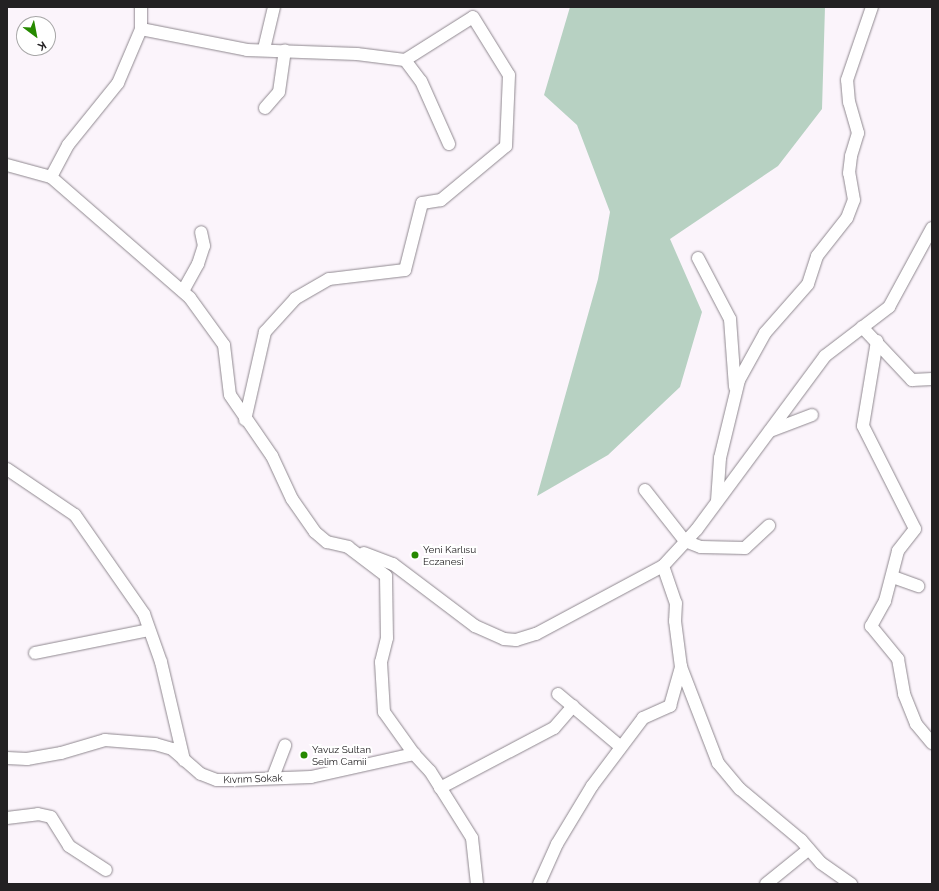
<!DOCTYPE html>
<meta charset="utf-8">
<style>
body{margin:0}
#map{position:relative;width:939px;height:891px;overflow:hidden;background:#fbf4fb;font-family:Raleway,sans-serif}
div>[style]{position:absolute}
[style*='--x']{left:calc(var(--x)*1px);top:calc(var(--y)*1px);width:calc(var(--w)*1px);rotate:calc(var(--a)*1deg)}
.green>*{inset:0;background:#b7d1c2}
.roads{filter:drop-shadow(0 0 1px #8f888f) drop-shadow(0 0 1px #8f888f)}
.minor>*{height:12px;margin:-6px;padding:0 6px;transform-origin:6px;border-radius:6px;background:#fff}
.dots>*{width:11px;height:11px;translate:-50% -50%;box-sizing:border-box;border:2px solid #fff;border-radius:50%}
span{translate:-50% -50%;white-space:nowrap;text-align:center;line-height:1.15;-webkit-text-stroke:4px #fff;paint-order:stroke}
.poi-label{font-size:10px;color:#232123}
.left{translate:0 -50%;text-align:left}
.street-label{font-size:10px;color:#232123}
.frame{position:absolute;inset:0;border:8px solid #232123;pointer-events:none}
.north{position:absolute;left:16px;top:16px;width:40px;height:40px;box-sizing:border-box;background:#fff;border:1px solid #a7a6a7;border-radius:50%;rotate:148deg;font-size:11px;font-weight:700;line-height:16px;text-align:center;color:#232123}
.north::after{content:'';display:block;margin:auto;width:14px;height:18px;background:#268a00;clip-path:polygon(50% 0,100% 100%,50% 72%,0 100%)}
</style>
<div id="map">
<div class="green">
<i style="clip-path:polygon(570px 7px,825px 7px,822px 109px,778px 166px,670px 239px,702px 312px,680px 387px,608px 455px,537px 496px,598px 279px,610px 212px,577px 125px,544px 95px)"></i>
</div>
<div class="roads">
<div class="minor">
<i style="--x:141;--y:29;--w:108;--a:11.2"></i>
<i style="--x:247;--y:50;--w:110;--a:2.1"></i>
<i style="--x:357;--y:54;--w:48;--a:7.1"></i>
<i style="--x:405;--y:60;--w:80;--a:-32.3"></i>
<i style="--x:473;--y:17;--w:68;--a:58.2"></i>
<i style="--x:509;--y:75;--w:71;--a:92.4"></i>
<i style="--x:506;--y:146;--w:85;--a:140.3"></i>
<i style="--x:441;--y:200;--w:19;--a:171"></i>
<i style="--x:422;--y:203;--w:69;--a:104.2"></i>
<i style="--x:405;--y:270;--w:77;--a:173.2"></i>
<i style="--x:329;--y:279;--w:39;--a:150"></i>
<i style="--x:295;--y:299;--w:45;--a:132.3"></i>
<i style="--x:265;--y:332;--w:90;--a:102.8"></i>
<i style="--x:264;--y:49;--w:43;--a:-76.6"></i>
<i style="--x:405;--y:60;--w:26;--a:53"></i>
<i style="--x:421;--y:81;--w:69;--a:66"></i>
<i style="--x:265;--y:108;--w:21;--a:-49"></i>
<i style="--x:279;--y:92;--w:42;--a:-81.9"></i>
<i style="--x:7;--y:165;--w:46;--a:15.3"></i>
<i style="--x:51;--y:177;--w:184;--a:41"></i>
<i style="--x:190;--y:298;--w:58;--a:54.1"></i>
<i style="--x:224;--y:345;--w:50;--a:83.2"></i>
<i style="--x:230;--y:395;--w:74;--a:55.5"></i>
<i style="--x:272;--y:456;--w:47;--a:65.1"></i>
<i style="--x:292;--y:499;--w:40;--a:55.1"></i>
<i style="--x:315;--y:532;--w:16;--a:40"></i>
<i style="--x:327;--y:542;--w:22;--a:13"></i>
<i style="--x:348;--y:547;--w:48;--a:37.3"></i>
<i style="--x:386;--y:576;--w:62;--a:89.1"></i>
<i style="--x:387;--y:638;--w:25;--a:104"></i>
<i style="--x:381;--y:662;--w:50;--a:86.6"></i>
<i style="--x:384;--y:712;--w:52;--a:54.5"></i>
<i style="--x:414;--y:754;--w:23;--a:47"></i>
<i style="--x:430;--y:771;--w:79;--a:57.9"></i>
<i style="--x:472;--y:838;--w:46;--a:83.8"></i>
<i style="--x:51;--y:177;--w:36;--a:-62"></i>
<i style="--x:68;--y:145;--w:80;--a:-51.1"></i>
<i style="--x:118;--y:83;--w:59;--a:-66.9"></i>
<i style="--x:141;--y:29;--w:22;--a:-90"></i>
<i style="--x:698;--y:258;--w:69;--a:62.3"></i>
<i style="--x:730;--y:319;--w:68;--a:85.8"></i>
<i style="--x:183;--y:291;--w:31;--a:-61"></i>
<i style="--x:198;--y:264;--w:19;--a:-72"></i>
<i style="--x:204;--y:246;--w:14;--a:-102"></i>
<i style="--x:862;--y:327;--w:73;--a:46.7"></i>
<i style="--x:912;--y:380;--w:20;--a:-3"></i>
<i style="--x:877;--y:341;--w:86;--a:99.4"></i>
<i style="--x:863;--y:426;--w:115;--a:63.2"></i>
<i style="--x:915;--y:529;--w:28;--a:128"></i>
<i style="--x:898;--y:551;--w:52;--a:104.6"></i>
<i style="--x:885;--y:601;--w:29;--a:119"></i>
<i style="--x:871;--y:626;--w:43;--a:50.7"></i>
<i style="--x:898;--y:659;--w:36;--a:80"></i>
<i style="--x:904;--y:694;--w:32;--a:68"></i>
<i style="--x:916;--y:724;--w:25;--a:50"></i>
<i style="--x:770;--y:431;--w:45;--a:-20.9"></i>
<i style="--x:7;--y:469;--w:82;--a:34.1"></i>
<i style="--x:75;--y:515;--w:121;--a:55.1"></i>
<i style="--x:144;--y:614;--w:51;--a:70.5"></i>
<i style="--x:161;--y:662;--w:101;--a:76.8"></i>
<i style="--x:645;--y:490;--w:65;--a:51.9"></i>
<i style="--x:685;--y:541;--w:17;--a:21"></i>
<i style="--x:701;--y:547;--w:44;--a:1.3"></i>
<i style="--x:745;--y:548;--w:33;--a:-43"></i>
<i style="--x:717;--y:501;--w:43;--a:-86"></i>
<i style="--x:720;--y:458;--w:80;--a:-76.3"></i>
<i style="--x:739;--y:380;--w:54;--a:-61"></i>
<i style="--x:765;--y:333;--w:65;--a:-48.7"></i>
<i style="--x:808;--y:284;--w:29;--a:-72"></i>
<i style="--x:817;--y:256;--w:48;--a:-51.7"></i>
<i style="--x:847;--y:218;--w:19;--a:-69"></i>
<i style="--x:854;--y:200;--w:27;--a:-100"></i>
<i style="--x:849;--y:173;--w:17;--a:-83"></i>
<i style="--x:851;--y:156;--w:24;--a:-73"></i>
<i style="--x:858;--y:133;--w:32;--a:-106"></i>
<i style="--x:849;--y:102;--w:22;--a:-95"></i>
<i style="--x:847;--y:80;--w:77;--a:-71.1"></i>
<i style="--x:364;--y:553;--w:31;--a:21"></i>
<i style="--x:393;--y:564;--w:103;--a:37.1"></i>
<i style="--x:475;--y:626;--w:32;--a:24"></i>
<i style="--x:504;--y:639;--w:12;--a:5"></i>
<i style="--x:516;--y:640;--w:21;--a:-17"></i>
<i style="--x:536;--y:634;--w:144;--a:-28.2"></i>
<i style="--x:663;--y:566;--w:50;--a:-47.4"></i>
<i style="--x:697;--y:529;--w:215;--a:-53.5"></i>
<i style="--x:825;--y:356;--w:81;--a:-37.4"></i>
<i style="--x:889;--y:307;--w:90;--a:-61.4"></i>
<i style="--x:663;--y:566;--w:39;--a:71"></i>
<i style="--x:676;--y:603;--w:18;--a:93"></i>
<i style="--x:675;--y:621;--w:46;--a:82.6"></i>
<i style="--x:681;--y:667;--w:103;--a:68.9"></i>
<i style="--x:718;--y:763;--w:34;--a:50"></i>
<i style="--x:740;--y:789;--w:80;--a:39.9"></i>
<i style="--x:801;--y:840;--w:30;--a:49"></i>
<i style="--x:821;--y:863;--w:37;--a:35"></i>
<i style="--x:893;--y:577;--w:27;--a:20"></i>
<i style="--x:35;--y:653;--w:116;--a:-11.4"></i>
<i style="--x:558;--y:694;--w:82;--a:40.1"></i>
<i style="--x:7;--y:758;--w:20;--a:3"></i>
<i style="--x:27;--y:759;--w:35;--a:-10"></i>
<i style="--x:61;--y:753;--w:46;--a:-16.5"></i>
<i style="--x:105;--y:740;--w:50;--a:4.6"></i>
<i style="--x:155;--y:744;--w:18;--a:16"></i>
<i style="--x:172;--y:749;--w:38;--a:41"></i>
<i style="--x:201;--y:774;--w:17;--a:21"></i>
<i style="--x:217;--y:780;--w:16;--a:0"></i>
<i style="--x:233;--y:780;--w:78;--a:-2.2"></i>
<i style="--x:311;--y:777;--w:106;--a:-12.6"></i>
<i style="--x:273;--y:777;--w:34;--a:-69"></i>
<i style="--x:440;--y:788;--w:129;--a:-27.8"></i>
<i style="--x:554;--y:728;--w:29;--a:-49"></i>
<i style="--x:7;--y:818;--w:31;--a:-7"></i>
<i style="--x:38;--y:814;--w:13;--a:13"></i>
<i style="--x:51;--y:817;--w:34;--a:58"></i>
<i style="--x:69;--y:846;--w:44;--a:33"></i>
<i style="--x:539;--y:884;--w:44;--a:-65.8"></i>
<i style="--x:557;--y:844;--w:68;--a:-58.9"></i>
<i style="--x:592;--y:786;--w:85;--a:-53.1"></i>
<i style="--x:643;--y:718;--w:30;--a:-24"></i>
<i style="--x:670;--y:706;--w:41;--a:-74.2"></i>
<i style="--x:766;--y:884;--w:55;--a:-39.1"></i>
</div>
</div>
<div class="dots">
<i style="left:415px;top:555px;background:#268a00"></i>
<i style="left:304px;top:755px;background:#268a00"></i>
</div>
<div class="poi-label">
<span class="left" style="left:423px;top:555px">Yeni Karlısu<br>Eczanesi</span>
<span class="left" style="left:312px;top:755px">Yavuz Sultan<br>Selim Camii</span>
</div>
<div class="street-label">
<span style="left:253px;top:779px;rotate:-2deg">Kıvrım Sokak</span>
</div>
<div class="frame"></div>
<div class="north">K</div>
</div>
